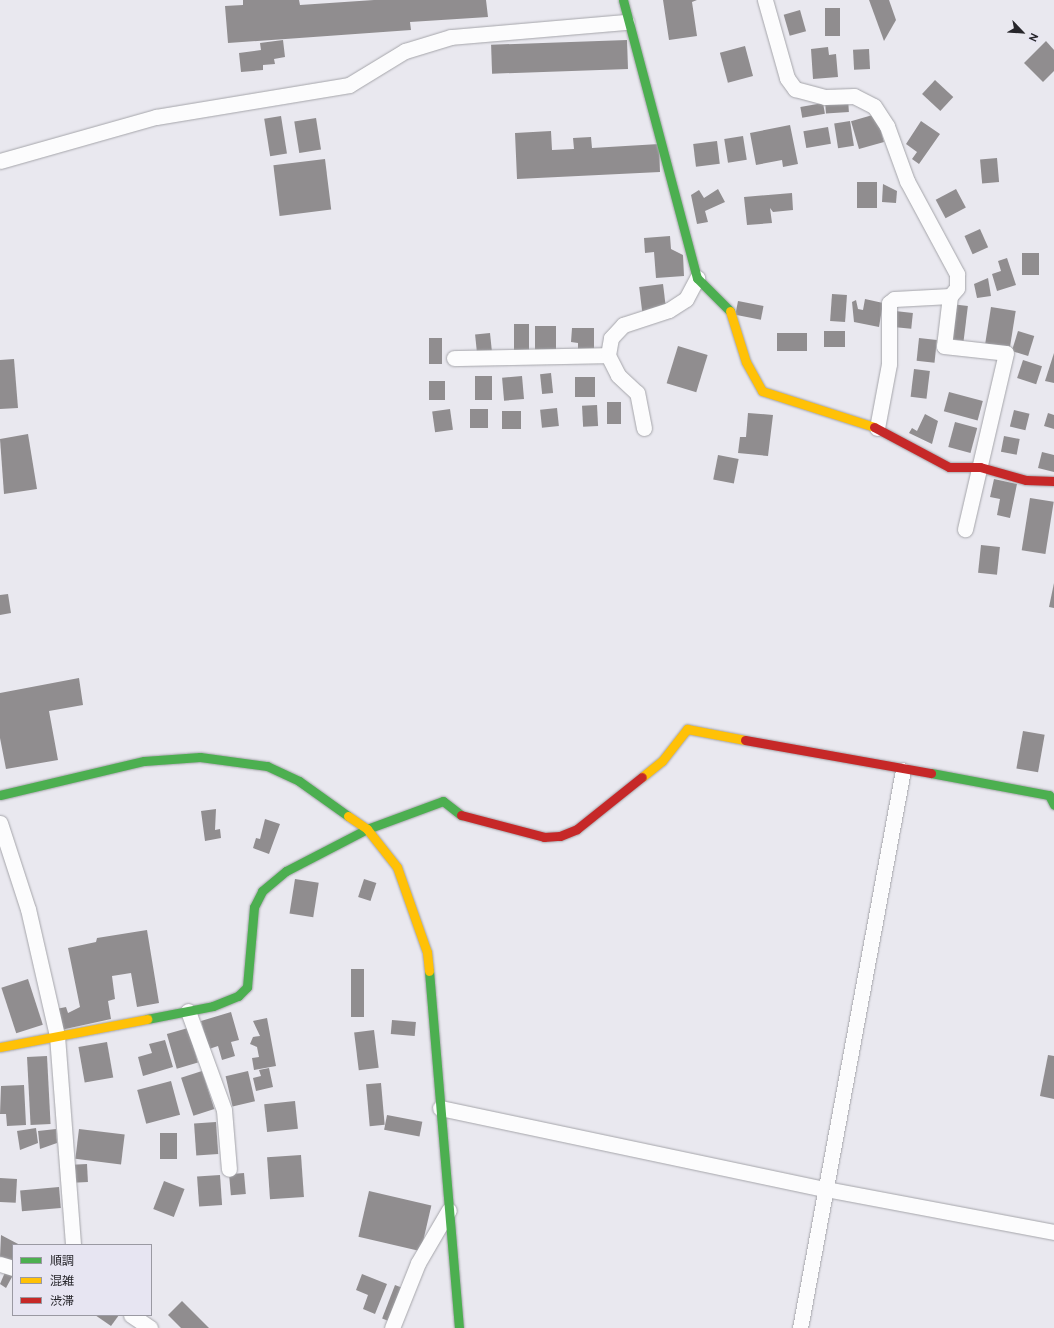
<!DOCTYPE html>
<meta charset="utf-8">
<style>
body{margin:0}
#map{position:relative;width:1054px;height:1328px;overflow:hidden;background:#e9e8ef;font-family:Overpass,"Noto Sans JP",sans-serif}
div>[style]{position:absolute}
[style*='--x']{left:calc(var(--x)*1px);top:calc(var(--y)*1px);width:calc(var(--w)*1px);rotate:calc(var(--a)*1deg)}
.building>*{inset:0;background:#908d8f;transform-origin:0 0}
.roads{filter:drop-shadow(0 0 1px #a5a5aa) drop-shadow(0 0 1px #a5a5aa)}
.street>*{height:15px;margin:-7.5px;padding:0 7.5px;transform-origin:7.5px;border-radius:7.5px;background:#fcfcfd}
.fast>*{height:9px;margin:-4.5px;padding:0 4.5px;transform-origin:4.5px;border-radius:4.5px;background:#4caf50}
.slow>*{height:9px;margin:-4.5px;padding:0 4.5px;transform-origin:4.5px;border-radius:4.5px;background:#ffc107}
.jam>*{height:9px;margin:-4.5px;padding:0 4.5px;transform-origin:4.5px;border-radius:4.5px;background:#c62828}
span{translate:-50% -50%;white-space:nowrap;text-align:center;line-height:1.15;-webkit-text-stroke:4px #e7e5f2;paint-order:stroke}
.legend{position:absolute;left:12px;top:1244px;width:140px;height:72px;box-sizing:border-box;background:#e7e5f2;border:1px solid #9a99a2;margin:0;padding:5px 7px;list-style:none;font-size:12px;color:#27262b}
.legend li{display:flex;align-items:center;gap:8px;height:20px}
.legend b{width:20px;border:1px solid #9a99a2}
.north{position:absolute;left:1002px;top:12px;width:40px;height:40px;-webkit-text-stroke:3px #e7e5f2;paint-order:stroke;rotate:115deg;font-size:11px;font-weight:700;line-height:16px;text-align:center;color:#27262b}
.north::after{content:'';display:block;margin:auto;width:14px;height:18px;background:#27262b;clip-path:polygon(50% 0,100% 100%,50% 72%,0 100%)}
</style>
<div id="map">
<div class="building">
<i style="clip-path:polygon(243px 0,299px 0,300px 5px,374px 0,486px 0,488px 17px,410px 22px,411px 30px,228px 43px,225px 6px,243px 5px)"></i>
<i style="clip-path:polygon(663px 0,697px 0,692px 2px,697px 36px,669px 40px)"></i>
<i style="clip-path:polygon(869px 0,889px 0,896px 20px,884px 41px)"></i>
<i style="left:825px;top:8px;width:15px;height:28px"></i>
<i style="left:800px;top:10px;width:22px;height:17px;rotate:74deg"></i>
<i style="clip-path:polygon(283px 40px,285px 57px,274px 59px,275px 64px,263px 65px,263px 70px,241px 72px,239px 53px,261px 50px,260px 43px)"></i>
<i style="left:627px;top:40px;width:29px;height:136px;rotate:88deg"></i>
<i style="clip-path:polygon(1046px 41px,1054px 50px,1054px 71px,1043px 82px,1024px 63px)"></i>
<i style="left:745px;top:46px;width:31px;height:26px;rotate:75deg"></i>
<i style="clip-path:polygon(828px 47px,829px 55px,836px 54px,838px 77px,813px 79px,811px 49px)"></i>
<i style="left:869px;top:49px;width:20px;height:16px;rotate:87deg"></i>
<i style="left:935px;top:80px;width:25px;height:19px;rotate:43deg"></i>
<i style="left:848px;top:99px;width:13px;height:23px;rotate:86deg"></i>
<i style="left:823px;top:103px;width:11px;height:23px;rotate:80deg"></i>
<i style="left:876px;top:114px;width:29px;height:26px;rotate:74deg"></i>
<i style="left:281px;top:116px;width:38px;height:17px;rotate:81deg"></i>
<i style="left:316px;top:118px;width:32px;height:22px;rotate:81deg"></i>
<i style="left:850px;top:121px;width:25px;height:16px;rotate:81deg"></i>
<i style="clip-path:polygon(921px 121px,940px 134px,919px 164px,912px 159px,917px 152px,906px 144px)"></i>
<i style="clip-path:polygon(790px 125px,798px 164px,783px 167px,782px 160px,756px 165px,750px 133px)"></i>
<i style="left:828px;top:127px;width:17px;height:25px;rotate:80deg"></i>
<i style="clip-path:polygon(551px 131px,552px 150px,574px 149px,573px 138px,591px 137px,592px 148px,659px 144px,660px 172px,517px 179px,515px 133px)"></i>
<i style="left:743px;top:136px;width:24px;height:19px;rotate:81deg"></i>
<i style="left:717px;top:141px;width:23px;height:24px;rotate:83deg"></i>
<i style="left:997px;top:158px;width:24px;height:17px;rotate:85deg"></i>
<i style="left:325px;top:159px;width:51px;height:52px;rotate:83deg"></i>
<i style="left:857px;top:182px;width:20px;height:26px"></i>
<i style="clip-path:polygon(883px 184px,897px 191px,896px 203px,882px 202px)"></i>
<i style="clip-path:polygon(718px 189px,725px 202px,705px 211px,708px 222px,697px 224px,691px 195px,699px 190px,704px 198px)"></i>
<i style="left:956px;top:189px;width:21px;height:23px;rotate:62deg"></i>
<i style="clip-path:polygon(792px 193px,793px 210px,773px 212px,770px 208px,772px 223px,747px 225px,744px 197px)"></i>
<i style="left:980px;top:229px;width:20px;height:17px;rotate:66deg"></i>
<i style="clip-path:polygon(670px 236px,671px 249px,683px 255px,684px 276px,656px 278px,654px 252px,645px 253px,644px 238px)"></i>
<i style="left:1022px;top:253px;width:17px;height:22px"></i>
<i style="clip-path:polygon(1007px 258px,1016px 285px,997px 291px,992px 274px,1001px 271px,998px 261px)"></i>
<i style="clip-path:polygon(988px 278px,991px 296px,977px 298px,974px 284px)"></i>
<i style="left:663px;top:284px;width:25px;height:24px;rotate:83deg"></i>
<i style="left:832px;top:294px;width:15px;height:27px;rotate:4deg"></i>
<i style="clip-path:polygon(865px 299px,883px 303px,879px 327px,854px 322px,852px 302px,856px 300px,858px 309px,863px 310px)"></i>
<i style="left:738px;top:301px;width:26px;height:14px;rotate:11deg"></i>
<i style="left:951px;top:304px;width:17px;height:35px;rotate:7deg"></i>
<i style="left:991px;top:307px;width:25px;height:37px;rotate:9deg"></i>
<i style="left:895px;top:311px;width:18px;height:16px;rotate:6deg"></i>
<i style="left:514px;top:324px;width:15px;height:27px"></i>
<i style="left:535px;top:326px;width:21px;height:28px"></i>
<i style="clip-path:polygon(572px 328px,594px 328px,594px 353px,578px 352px,578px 343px,571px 342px)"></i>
<i style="left:845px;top:331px;width:16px;height:21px;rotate:90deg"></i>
<i style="left:1018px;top:331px;width:17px;height:21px;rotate:17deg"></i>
<i style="left:490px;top:333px;width:20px;height:15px;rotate:84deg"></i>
<i style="left:777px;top:333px;width:30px;height:18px"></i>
<i style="left:429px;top:338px;width:13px;height:26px"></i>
<i style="left:919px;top:338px;width:18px;height:23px;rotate:6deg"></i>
<i style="left:678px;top:346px;width:31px;height:39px;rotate:17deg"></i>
<i style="clip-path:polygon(1054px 353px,1054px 383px,1045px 381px)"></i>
<i style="clip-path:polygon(14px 359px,18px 408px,0 409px,0 360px)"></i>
<i style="left:1023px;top:360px;width:20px;height:19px;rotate:18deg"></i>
<i style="left:914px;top:369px;width:16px;height:28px;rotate:7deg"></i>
<i style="left:551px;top:373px;width:20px;height:11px;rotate:84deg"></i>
<i style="left:475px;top:376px;width:17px;height:24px"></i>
<i style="left:522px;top:376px;width:23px;height:20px;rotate:85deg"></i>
<i style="left:575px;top:377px;width:20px;height:20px"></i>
<i style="left:429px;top:381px;width:16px;height:19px"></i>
<i style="left:949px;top:392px;width:35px;height:20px;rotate:15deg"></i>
<i style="left:607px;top:402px;width:14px;height:22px"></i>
<i style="left:597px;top:405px;width:21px;height:15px;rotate:87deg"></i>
<i style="left:557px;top:408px;width:18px;height:17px;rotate:84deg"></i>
<i style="left:450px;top:409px;width:21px;height:18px;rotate:82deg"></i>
<i style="left:470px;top:409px;width:18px;height:19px"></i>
<i style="left:1014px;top:410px;width:16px;height:17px;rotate:14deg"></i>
<i style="left:502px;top:411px;width:19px;height:18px"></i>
<i style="clip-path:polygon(748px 413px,773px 415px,768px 456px,738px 453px,740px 437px,746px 437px)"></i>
<i style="clip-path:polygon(1048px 413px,1054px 415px,1054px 429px,1044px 426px)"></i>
<i style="clip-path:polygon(925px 414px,938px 421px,932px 444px,909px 433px,912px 428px,917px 431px)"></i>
<i style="left:955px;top:422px;width:23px;height:26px;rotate:15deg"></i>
<i style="clip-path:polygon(28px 434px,37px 489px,4px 494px,0 439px)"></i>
<i style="left:1004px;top:436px;width:16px;height:16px;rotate:11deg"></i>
<i style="clip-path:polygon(1042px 452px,1054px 455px,1054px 472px,1038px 468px)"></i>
<i style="left:718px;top:455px;width:21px;height:25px;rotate:11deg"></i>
<i style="clip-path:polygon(994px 479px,1017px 484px,1010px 518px,997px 515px,1000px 499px,990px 497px)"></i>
<i style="left:1030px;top:498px;width:24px;height:53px;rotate:9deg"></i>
<i style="left:981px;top:545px;width:19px;height:28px;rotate:6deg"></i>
<i style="clip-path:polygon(1054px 583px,1054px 608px,1049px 607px)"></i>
<i style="clip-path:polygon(8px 594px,11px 613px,0 615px,0 595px)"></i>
<i style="clip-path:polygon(79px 678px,83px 705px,49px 711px,58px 760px,6px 769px,0 738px,0 693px)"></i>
<i style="left:1023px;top:731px;width:22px;height:38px;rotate:10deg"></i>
<i style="clip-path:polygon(216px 809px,215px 830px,220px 829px,221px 838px,205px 841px,201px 811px)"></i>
<i style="clip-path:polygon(265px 819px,280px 824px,269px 854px,253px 848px,256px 838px,260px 839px)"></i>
<i style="left:295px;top:879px;width:24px;height:35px;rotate:9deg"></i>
<i style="left:364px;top:879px;width:13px;height:19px;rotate:18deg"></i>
<i style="clip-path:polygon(147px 930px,159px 1003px,137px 1007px,131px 973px,112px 976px,115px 999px,108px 1001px,111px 1019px,61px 1030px,56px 1009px,66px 1007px,68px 1013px,80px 1007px,68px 948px,96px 942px,97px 938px)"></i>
<i style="left:364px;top:969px;width:48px;height:13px;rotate:90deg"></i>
<i style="left:28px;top:979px;width:48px;height:28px;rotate:72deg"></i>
<i style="clip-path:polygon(231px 1012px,239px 1040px,231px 1042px,235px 1056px,222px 1060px,218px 1046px,209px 1049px,201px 1021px)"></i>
<i style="clip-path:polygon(267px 1018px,276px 1066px,254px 1070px,252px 1058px,259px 1057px,257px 1047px,250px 1044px,253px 1037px,260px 1036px,253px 1021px)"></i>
<i style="left:392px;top:1020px;width:24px;height:14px;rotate:5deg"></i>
<i style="left:188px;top:1028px;width:36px;height:22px;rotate:74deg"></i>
<i style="left:374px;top:1030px;width:38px;height:20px;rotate:83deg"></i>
<i style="clip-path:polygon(165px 1040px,173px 1067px,143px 1076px,138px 1057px,152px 1053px,149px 1044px)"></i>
<i style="left:107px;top:1042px;width:36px;height:29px;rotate:80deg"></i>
<i style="clip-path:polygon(1048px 1055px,1054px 1056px,1054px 1099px,1040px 1096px)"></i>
<i style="left:47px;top:1056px;width:68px;height:20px;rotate:87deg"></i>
<i style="clip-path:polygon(269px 1068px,273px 1087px,256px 1091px,253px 1078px,261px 1076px,259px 1070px)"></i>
<i style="left:202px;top:1071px;width:40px;height:22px;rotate:72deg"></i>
<i style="left:248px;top:1071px;width:31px;height:23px;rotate:77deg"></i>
<i style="left:171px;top:1081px;width:35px;height:35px;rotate:75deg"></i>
<i style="left:381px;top:1083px;width:42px;height:15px;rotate:85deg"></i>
<i style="clip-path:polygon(24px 1085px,26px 1125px,7px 1126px,6px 1114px,0 1114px,1px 1086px)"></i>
<i style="left:295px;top:1101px;width:28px;height:31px;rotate:84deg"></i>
<i style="left:387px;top:1115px;width:36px;height:15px;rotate:11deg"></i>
<i style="left:216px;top:1122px;width:32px;height:22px;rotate:86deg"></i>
<i style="clip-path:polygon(36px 1128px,38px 1143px,20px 1150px,17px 1131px)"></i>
<i style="clip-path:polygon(56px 1129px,57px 1143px,40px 1149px,38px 1131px)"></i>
<i style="left:79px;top:1129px;width:46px;height:30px;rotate:7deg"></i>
<i style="left:160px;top:1133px;width:17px;height:26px"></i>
<i style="left:301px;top:1155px;width:42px;height:34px;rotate:86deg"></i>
<i style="left:87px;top:1164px;width:18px;height:15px;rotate:87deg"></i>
<i style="left:244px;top:1173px;width:21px;height:15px;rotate:85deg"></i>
<i style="left:220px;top:1175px;width:30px;height:23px;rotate:86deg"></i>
<i style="left:0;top:1178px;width:17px;height:24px;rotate:3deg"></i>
<i style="left:164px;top:1181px;width:22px;height:30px;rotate:21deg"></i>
<i style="left:59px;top:1187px;width:21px;height:39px;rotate:85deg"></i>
<i style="left:369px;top:1191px;width:64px;height:47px;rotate:13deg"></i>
<i style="clip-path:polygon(1px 1235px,20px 1245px,13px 1245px,13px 1264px,0 1257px)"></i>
<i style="clip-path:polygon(6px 1270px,13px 1275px,6px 1288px,0 1284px)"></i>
<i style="clip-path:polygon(362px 1274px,387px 1284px,375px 1314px,363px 1309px,368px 1295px,356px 1290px)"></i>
<i style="left:395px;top:1285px;width:9px;height:36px;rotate:21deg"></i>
<i style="clip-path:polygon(182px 1301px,209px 1328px,181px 1328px,168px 1315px)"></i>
<i style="clip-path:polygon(95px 1315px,119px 1315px,111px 1326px)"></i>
</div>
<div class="roads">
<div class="street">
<i style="--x:765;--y:0;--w:81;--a:74.2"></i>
<i style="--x:787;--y:78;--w:14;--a:54"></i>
<i style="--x:795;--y:89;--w:31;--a:15"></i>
<i style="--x:825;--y:97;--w:29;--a:-2"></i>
<i style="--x:854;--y:96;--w:22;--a:27"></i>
<i style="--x:874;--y:106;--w:24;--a:57"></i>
<i style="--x:887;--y:126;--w:59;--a:70"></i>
<i style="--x:907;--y:181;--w:106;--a:61.7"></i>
<i style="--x:957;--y:274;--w:14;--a:90"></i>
<i style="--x:957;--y:288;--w:11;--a:131"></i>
<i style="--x:950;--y:296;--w:56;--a:176.9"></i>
<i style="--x:894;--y:299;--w:6;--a:141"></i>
<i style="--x:889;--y:303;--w:61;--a:90"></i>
<i style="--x:889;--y:364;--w:65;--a:100.6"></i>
<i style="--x:0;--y:161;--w:162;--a:-15.8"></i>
<i style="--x:156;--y:117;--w:196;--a:-9.4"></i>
<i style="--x:349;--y:85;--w:66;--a:-31.3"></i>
<i style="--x:405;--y:51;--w:48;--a:-16.9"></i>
<i style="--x:451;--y:37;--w:176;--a:-4.9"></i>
<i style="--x:950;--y:296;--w:50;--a:96.8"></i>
<i style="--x:944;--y:346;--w:62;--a:6.4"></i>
<i style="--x:1006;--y:353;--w:181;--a:103.1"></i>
<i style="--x:454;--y:358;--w:154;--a:-1.1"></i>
<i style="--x:644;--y:428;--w:36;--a:-101"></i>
<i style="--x:637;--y:393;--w:26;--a:-137"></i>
<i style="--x:618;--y:375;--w:22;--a:-117"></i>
<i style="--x:608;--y:355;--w:17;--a:-80"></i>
<i style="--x:611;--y:338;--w:18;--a:-47"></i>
<i style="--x:623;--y:325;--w:48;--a:-18.1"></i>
<i style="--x:669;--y:310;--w:20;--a:-33"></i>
<i style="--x:686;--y:299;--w:24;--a:-62"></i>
<i style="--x:0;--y:823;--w:90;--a:72"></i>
<i style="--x:28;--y:909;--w:130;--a:77.1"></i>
<i style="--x:57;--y:1036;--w:210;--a:85.6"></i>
<i style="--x:188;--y:1011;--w:105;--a:70"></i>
<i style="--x:224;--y:1110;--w:59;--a:85.2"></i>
<i style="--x:440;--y:1108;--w:394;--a:11.9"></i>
<i style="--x:826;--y:1189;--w:232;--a:10.7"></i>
<i style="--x:0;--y:1264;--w:14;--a:17"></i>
<i style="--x:131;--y:1315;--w:23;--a:34"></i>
<i style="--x:392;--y:1328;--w:70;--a:-68.2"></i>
<i style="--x:418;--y:1263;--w:61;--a:-59.7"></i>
<i style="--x:800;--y:1328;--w:567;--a:-79.54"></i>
</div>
<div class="fast">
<i style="--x:623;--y:0;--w:288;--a:75.1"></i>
<i style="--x:697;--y:278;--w:47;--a:45"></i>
<i style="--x:931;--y:773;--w:120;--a:10.6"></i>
<i style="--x:1049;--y:795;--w:11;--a:63"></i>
<i style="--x:0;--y:795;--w:148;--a:-13.3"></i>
<i style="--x:144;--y:761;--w:56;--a:-4.1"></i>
<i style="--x:200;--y:757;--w:68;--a:7.7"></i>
<i style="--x:267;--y:766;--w:35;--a:25"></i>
<i style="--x:299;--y:781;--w:60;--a:35.5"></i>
<i style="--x:429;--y:971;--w:358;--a:85.2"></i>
<i style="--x:147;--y:1019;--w:67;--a:-11.1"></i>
<i style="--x:213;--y:1006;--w:27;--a:-22"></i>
<i style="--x:238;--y:996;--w:13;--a:-45"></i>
<i style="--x:247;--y:987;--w:80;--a:-85"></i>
<i style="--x:254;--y:907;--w:18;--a:-63"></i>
<i style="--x:262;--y:891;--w:31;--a:-40"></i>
<i style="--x:286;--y:871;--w:91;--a:-27.4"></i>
<i style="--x:367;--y:829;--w:81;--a:-20.2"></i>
<i style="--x:443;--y:801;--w:23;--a:38"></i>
</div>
<div class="slow">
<i style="--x:730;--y:311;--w:53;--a:72.6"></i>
<i style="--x:746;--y:362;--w:33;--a:61"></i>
<i style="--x:762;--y:391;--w:118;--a:17.8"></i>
<i style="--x:642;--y:777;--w:26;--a:-39"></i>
<i style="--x:662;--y:761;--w:41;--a:-52"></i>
<i style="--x:687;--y:729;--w:59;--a:10.7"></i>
<i style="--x:348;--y:816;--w:23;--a:34"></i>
<i style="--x:367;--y:829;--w:48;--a:51.7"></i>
<i style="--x:397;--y:867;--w:90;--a:70.6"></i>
<i style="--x:427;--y:952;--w:19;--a:84"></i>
<i style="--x:0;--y:1047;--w:150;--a:-10.8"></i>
</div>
<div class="jam">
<i style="--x:874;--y:427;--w:85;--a:28.1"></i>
<i style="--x:949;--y:467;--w:31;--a:0"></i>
<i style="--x:980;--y:467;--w:48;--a:15.8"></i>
<i style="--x:1026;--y:480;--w:28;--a:2"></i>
<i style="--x:745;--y:740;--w:189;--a:10.1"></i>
<i style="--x:461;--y:815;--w:86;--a:14.8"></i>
<i style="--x:544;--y:837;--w:16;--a:-4"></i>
<i style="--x:560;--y:836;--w:18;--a:-22"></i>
<i style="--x:577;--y:829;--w:83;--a:-38.7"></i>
</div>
</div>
<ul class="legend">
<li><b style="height:5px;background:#4caf50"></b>順調</li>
<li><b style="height:5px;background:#ffc107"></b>混雑</li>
<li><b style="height:5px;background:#c62828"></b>渋滞</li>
</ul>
<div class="north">N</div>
</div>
